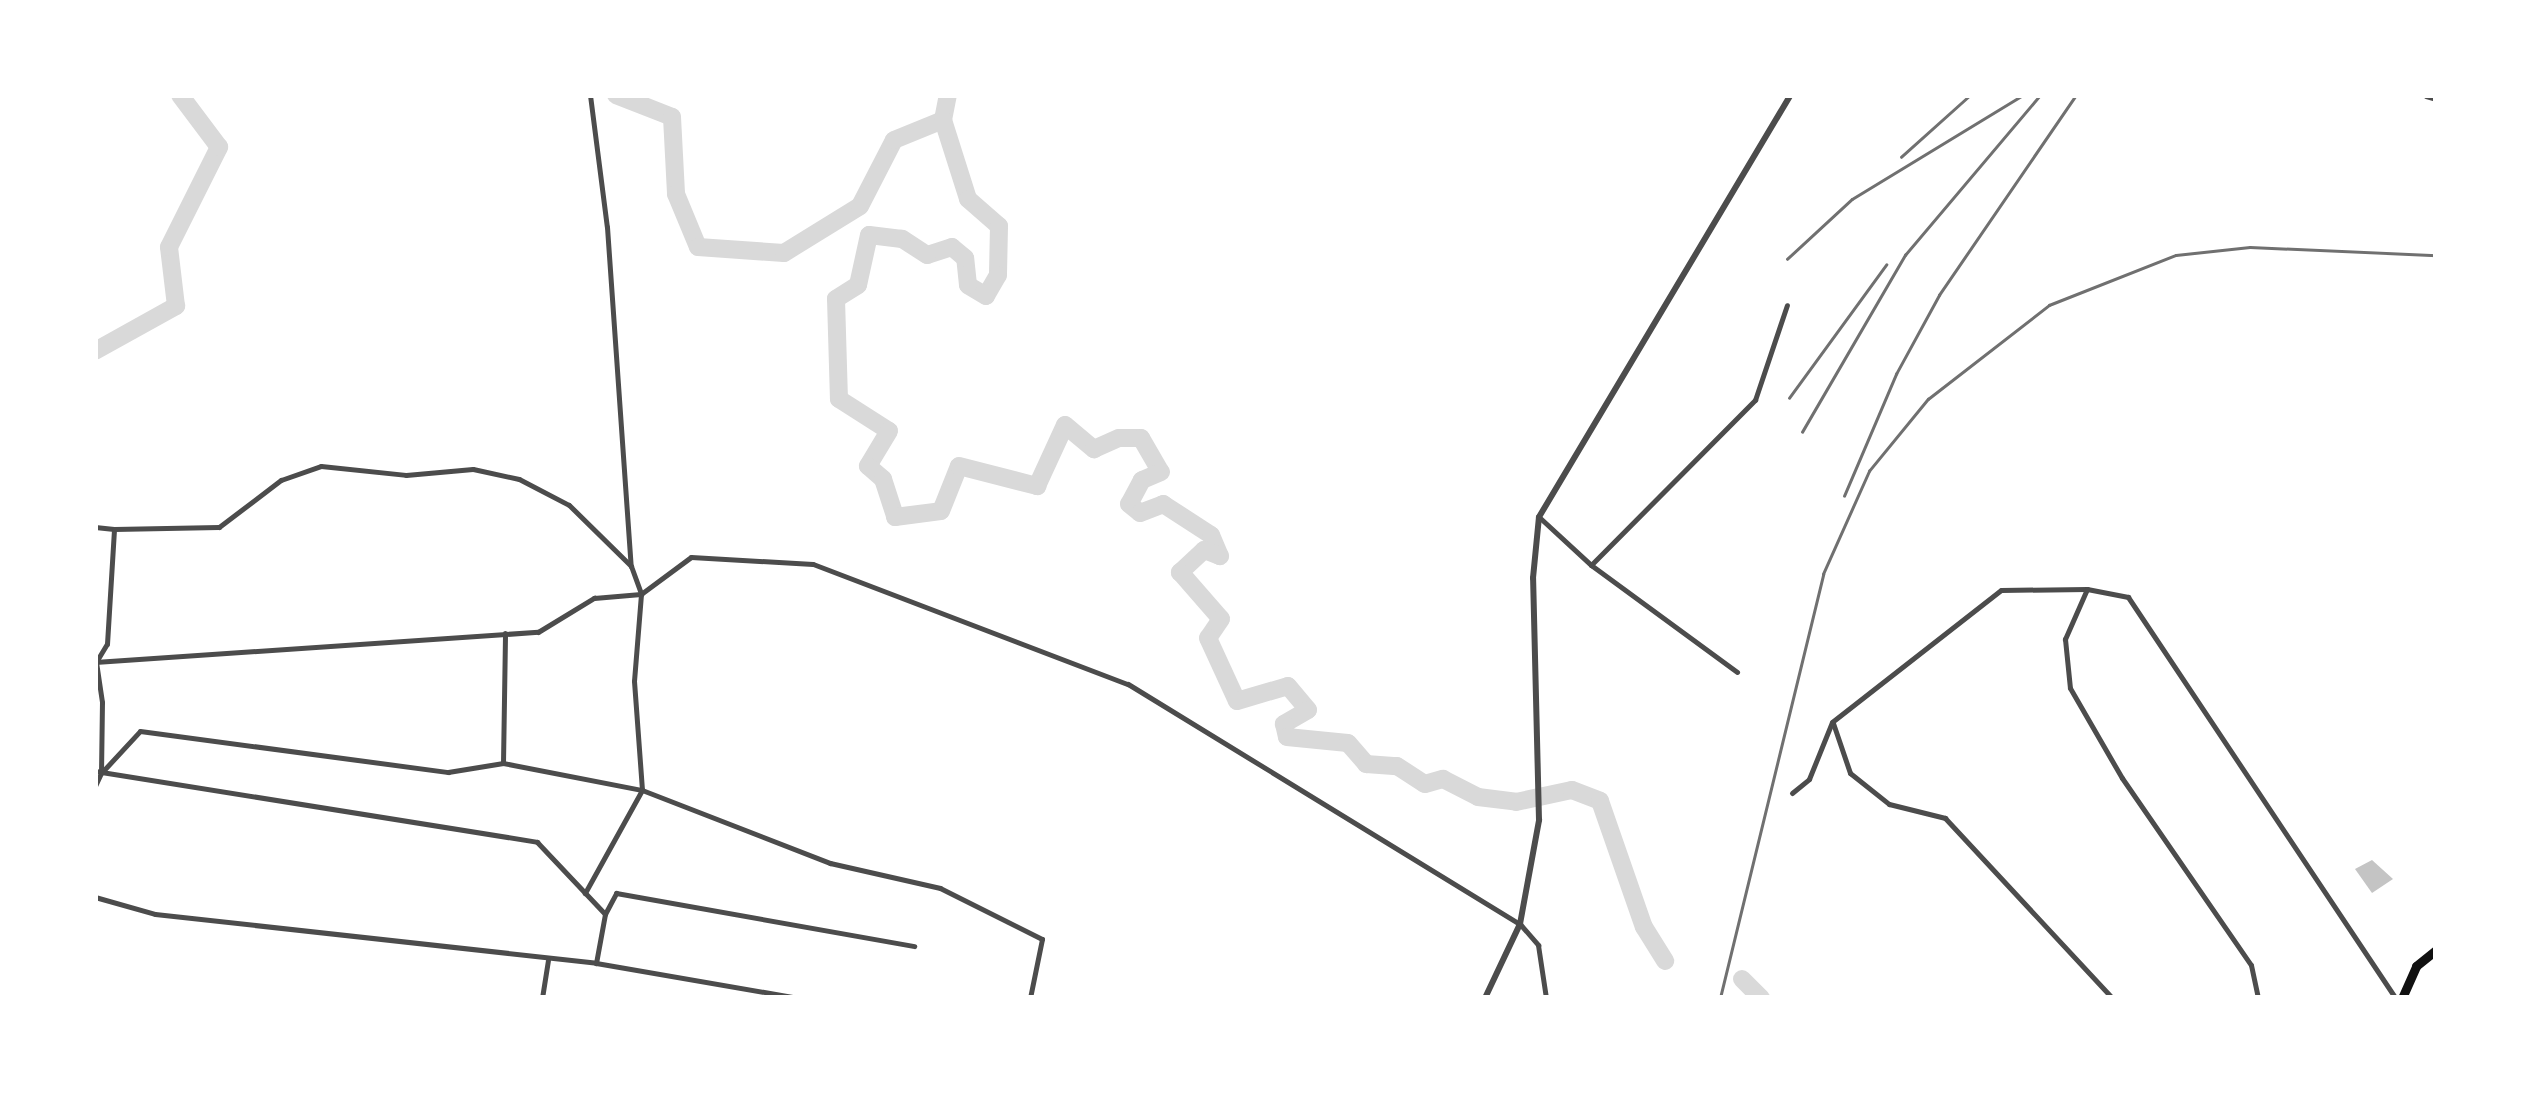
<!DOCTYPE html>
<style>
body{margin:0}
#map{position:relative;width:2531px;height:1093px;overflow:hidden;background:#fff;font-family:Lato,sans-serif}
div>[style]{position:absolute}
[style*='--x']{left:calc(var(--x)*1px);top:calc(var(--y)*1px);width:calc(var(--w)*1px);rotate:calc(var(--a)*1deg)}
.river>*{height:18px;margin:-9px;padding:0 9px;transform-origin:9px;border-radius:9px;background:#d9d9d9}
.building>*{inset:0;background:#c4c4c4}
.minor>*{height:5px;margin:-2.5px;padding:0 2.5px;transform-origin:2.5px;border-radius:2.5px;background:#4c4c4c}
.tertiary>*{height:6px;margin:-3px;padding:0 3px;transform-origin:3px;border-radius:3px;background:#4c4c4c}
.primary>*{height:9px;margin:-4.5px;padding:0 4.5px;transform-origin:4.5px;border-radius:4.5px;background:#111}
.rail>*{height:2.5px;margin:-1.25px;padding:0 1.25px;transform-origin:1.25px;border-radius:1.25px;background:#707070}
span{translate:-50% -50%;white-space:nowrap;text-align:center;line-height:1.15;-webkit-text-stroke:9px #fff;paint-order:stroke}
.frame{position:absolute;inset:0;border:98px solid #fff;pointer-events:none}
</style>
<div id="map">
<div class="river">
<i style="--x:616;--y:95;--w:60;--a:21.4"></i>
<i style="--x:672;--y:117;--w:77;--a:87"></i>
<i style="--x:676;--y:194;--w:57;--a:67.5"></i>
<i style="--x:698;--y:247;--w:86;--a:4"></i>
<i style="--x:784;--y:253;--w:89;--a:-31.7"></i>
<i style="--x:860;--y:206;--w:74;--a:-62.7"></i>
<i style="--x:894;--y:140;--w:53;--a:-22.2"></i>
<i style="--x:943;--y:120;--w:25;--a:-79"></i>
<i style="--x:943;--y:120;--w:83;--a:72.4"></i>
<i style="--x:968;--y:199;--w:41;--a:41.1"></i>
<i style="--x:999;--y:226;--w:49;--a:91.2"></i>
<i style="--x:998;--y:275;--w:24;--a:120"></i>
<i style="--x:986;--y:296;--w:21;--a:-149"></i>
<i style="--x:968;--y:285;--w:27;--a:-96"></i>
<i style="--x:965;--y:258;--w:17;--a:-140"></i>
<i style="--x:952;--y:247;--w:26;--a:162"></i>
<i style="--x:927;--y:255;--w:30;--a:-147"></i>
<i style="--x:902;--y:239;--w:33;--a:-173"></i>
<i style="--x:869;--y:235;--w:51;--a:102.4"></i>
<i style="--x:858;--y:285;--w:26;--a:148"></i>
<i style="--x:836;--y:299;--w:100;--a:88.3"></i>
<i style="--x:839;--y:399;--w:59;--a:32.6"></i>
<i style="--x:889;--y:431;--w:41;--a:121"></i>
<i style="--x:868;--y:466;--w:20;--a:41"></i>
<i style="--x:883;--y:479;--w:40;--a:72"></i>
<i style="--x:895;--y:517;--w:46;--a:-7.4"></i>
<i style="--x:941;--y:511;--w:48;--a:-68.2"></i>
<i style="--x:959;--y:466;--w:81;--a:14.4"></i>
<i style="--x:1037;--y:486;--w:67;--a:-65.3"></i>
<i style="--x:1065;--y:425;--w:38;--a:40"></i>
<i style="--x:1094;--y:449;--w:27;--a:-24"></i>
<i style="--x:1119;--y:438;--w:22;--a:0"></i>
<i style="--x:1141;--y:438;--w:39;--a:60"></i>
<i style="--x:1161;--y:472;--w:21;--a:157"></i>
<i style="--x:1142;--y:480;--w:27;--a:118"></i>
<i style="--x:1129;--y:504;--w:14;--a:39"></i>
<i style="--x:1140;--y:513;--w:25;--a:-21"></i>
<i style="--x:1163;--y:504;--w:57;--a:32.9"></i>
<i style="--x:1211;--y:535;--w:23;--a:67"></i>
<i style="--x:1220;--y:556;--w:17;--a:-159"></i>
<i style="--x:1204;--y:550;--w:33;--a:137"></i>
<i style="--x:1180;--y:572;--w:62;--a:48.9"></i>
<i style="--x:1221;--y:619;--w:23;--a:124"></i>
<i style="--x:1208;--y:638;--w:69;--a:65.3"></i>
<i style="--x:1237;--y:701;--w:53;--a:-16.4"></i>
<i style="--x:1288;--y:686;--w:31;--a:50"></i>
<i style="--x:1308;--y:710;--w:28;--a:150"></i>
<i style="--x:1284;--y:724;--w:13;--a:77"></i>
<i style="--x:1287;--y:737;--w:61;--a:5.6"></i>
<i style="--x:1348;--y:743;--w:28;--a:49"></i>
<i style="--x:1366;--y:764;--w:31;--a:4"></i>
<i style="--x:1397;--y:766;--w:33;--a:33"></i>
<i style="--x:1425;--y:784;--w:19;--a:-16"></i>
<i style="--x:1443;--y:779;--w:39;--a:27"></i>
<i style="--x:1478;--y:797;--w:38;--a:7"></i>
<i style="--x:1516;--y:802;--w:57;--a:-12.1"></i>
<i style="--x:1572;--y:790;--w:30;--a:21"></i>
<i style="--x:1600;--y:801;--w:133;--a:70.8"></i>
<i style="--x:1644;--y:927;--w:40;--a:58"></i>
<i style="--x:95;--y:351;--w:93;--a:-29.1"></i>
<i style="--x:176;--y:306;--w:59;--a:-96.8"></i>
<i style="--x:169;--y:247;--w:112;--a:-63.4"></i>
<i style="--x:219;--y:147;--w:65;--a:-126.9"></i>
<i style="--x:1742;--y:979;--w:27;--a:45"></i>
</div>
<div class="building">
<i style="clip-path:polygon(2372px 860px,2393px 879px,2372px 893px,2355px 869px)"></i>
</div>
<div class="minor">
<i style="--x:590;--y:95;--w:133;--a:82.7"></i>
<i style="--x:607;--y:227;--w:340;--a:86"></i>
<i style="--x:2426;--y:96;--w:10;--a:17"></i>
<i style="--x:1539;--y:517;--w:71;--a:42.7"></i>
<i style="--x:1591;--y:565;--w:233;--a:-45.2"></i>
<i style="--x:1755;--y:400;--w:100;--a:-71.4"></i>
<i style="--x:95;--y:527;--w:19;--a:6"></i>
<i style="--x:1591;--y:565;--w:181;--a:36.2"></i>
<i style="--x:2087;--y:589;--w:55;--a:113.7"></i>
<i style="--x:2065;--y:639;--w:49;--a:84.2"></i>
<i style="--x:2070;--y:688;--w:104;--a:60"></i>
<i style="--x:2122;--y:778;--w:227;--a:55.4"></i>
<i style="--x:2251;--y:965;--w:34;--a:78"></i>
<i style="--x:95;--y:662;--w:444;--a:-3.9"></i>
<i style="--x:538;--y:632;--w:66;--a:-31.3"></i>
<i style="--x:594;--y:598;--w:47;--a:-4.9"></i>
<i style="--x:641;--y:594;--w:62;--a:-36.5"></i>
<i style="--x:691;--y:557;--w:122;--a:3.3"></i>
<i style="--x:813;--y:564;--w:337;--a:20.9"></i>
<i style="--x:1128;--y:684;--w:460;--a:31.5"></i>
<i style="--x:1520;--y:924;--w:28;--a:49"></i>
<i style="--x:1538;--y:945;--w:54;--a:81.4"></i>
<i style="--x:1833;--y:723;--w:53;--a:71.2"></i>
<i style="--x:1850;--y:773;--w:50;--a:38.5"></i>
<i style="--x:1889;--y:804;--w:58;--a:14"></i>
<i style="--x:1945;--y:818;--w:246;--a:47.1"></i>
<i style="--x:503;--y:763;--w:130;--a:-89.1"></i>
<i style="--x:95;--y:771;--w:448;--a:9.1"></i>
<i style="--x:537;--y:842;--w:99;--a:46.6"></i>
<i style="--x:605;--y:914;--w:50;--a:100.4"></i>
<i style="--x:103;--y:771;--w:54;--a:-47.2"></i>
<i style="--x:140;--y:731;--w:311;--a:7.6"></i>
<i style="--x:448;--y:772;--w:56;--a:-9.3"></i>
<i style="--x:503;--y:763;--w:142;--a:11"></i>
<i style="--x:642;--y:790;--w:118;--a:119"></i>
<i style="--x:95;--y:786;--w:14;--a:-65"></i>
<i style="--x:101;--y:773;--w:71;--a:-89.2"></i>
<i style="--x:102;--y:702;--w:40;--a:-98.5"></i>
<i style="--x:96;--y:662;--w:21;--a:-59"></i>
<i style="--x:107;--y:644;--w:115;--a:-86.5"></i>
<i style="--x:114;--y:529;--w:105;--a:-1.1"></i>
<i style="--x:219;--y:527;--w:78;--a:-37.2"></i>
<i style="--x:281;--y:480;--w:42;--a:-19.3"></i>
<i style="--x:321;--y:466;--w:85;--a:6"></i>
<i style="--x:406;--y:475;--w:67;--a:-5.1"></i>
<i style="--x:473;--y:469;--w:47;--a:12.3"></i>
<i style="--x:519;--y:479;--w:56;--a:27.5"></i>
<i style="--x:569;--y:505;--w:87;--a:44.5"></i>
<i style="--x:631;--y:566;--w:30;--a:70"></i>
<i style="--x:641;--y:594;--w:87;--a:94.6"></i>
<i style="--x:634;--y:681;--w:109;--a:85.8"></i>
<i style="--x:642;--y:790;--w:202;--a:21.2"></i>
<i style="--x:830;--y:863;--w:113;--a:12.8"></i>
<i style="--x:940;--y:888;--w:114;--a:26.6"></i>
<i style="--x:1042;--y:939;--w:60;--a:101.5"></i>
<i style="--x:1792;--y:793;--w:22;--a:-39"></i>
<i style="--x:1809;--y:779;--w:61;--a:-68"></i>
<i style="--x:1832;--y:722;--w:214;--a:-38"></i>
<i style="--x:2001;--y:590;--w:86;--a:-0.7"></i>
<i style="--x:2087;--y:589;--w:42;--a:11"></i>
<i style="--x:2128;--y:597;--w:482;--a:56.3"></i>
<i style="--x:95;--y:897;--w:62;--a:15.8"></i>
<i style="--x:155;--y:914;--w:444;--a:6.3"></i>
<i style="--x:596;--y:963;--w:205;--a:9.8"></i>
<i style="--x:605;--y:914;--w:24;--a:-62"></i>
<i style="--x:616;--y:893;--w:303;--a:10.1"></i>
<i style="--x:542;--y:998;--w:38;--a:-81"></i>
</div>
<div class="tertiary">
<i style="--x:1485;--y:998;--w:82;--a:-64.7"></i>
<i style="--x:1520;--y:924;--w:106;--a:-79.6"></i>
<i style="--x:1539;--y:820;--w:242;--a:-91.4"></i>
<i style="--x:1533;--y:578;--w:61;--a:-84.4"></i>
<i style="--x:1539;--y:517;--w:492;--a:-59.2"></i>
</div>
<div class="primary">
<i style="--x:2402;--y:998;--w:35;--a:-66"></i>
<i style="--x:2416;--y:966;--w:26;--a:-39"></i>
</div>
<div class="rail">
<i style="--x:1901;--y:157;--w:93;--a:-41.9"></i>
<i style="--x:1787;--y:259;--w:88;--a:-42.7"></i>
<i style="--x:1852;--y:199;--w:200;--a:-31.3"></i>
<i style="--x:1789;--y:398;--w:165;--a:-53.9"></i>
<i style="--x:1802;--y:432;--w:205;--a:-59.8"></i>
<i style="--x:1905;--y:255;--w:209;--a:-49.8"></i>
<i style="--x:1844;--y:496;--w:133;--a:-66.9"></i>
<i style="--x:1896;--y:374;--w:90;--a:-61.4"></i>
<i style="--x:1939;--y:295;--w:242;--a:-55.6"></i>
<i style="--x:1720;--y:998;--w:436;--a:-76.3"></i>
<i style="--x:1823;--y:574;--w:113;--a:-65.9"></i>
<i style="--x:1869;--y:471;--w:93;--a:-50.7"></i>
<i style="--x:1928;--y:399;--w:153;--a:-37.8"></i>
<i style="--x:2049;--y:305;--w:136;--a:-21.5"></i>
<i style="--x:2176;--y:255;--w:74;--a:-6.2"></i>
<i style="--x:2250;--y:247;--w:186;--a:2.5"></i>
</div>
<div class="frame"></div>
</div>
